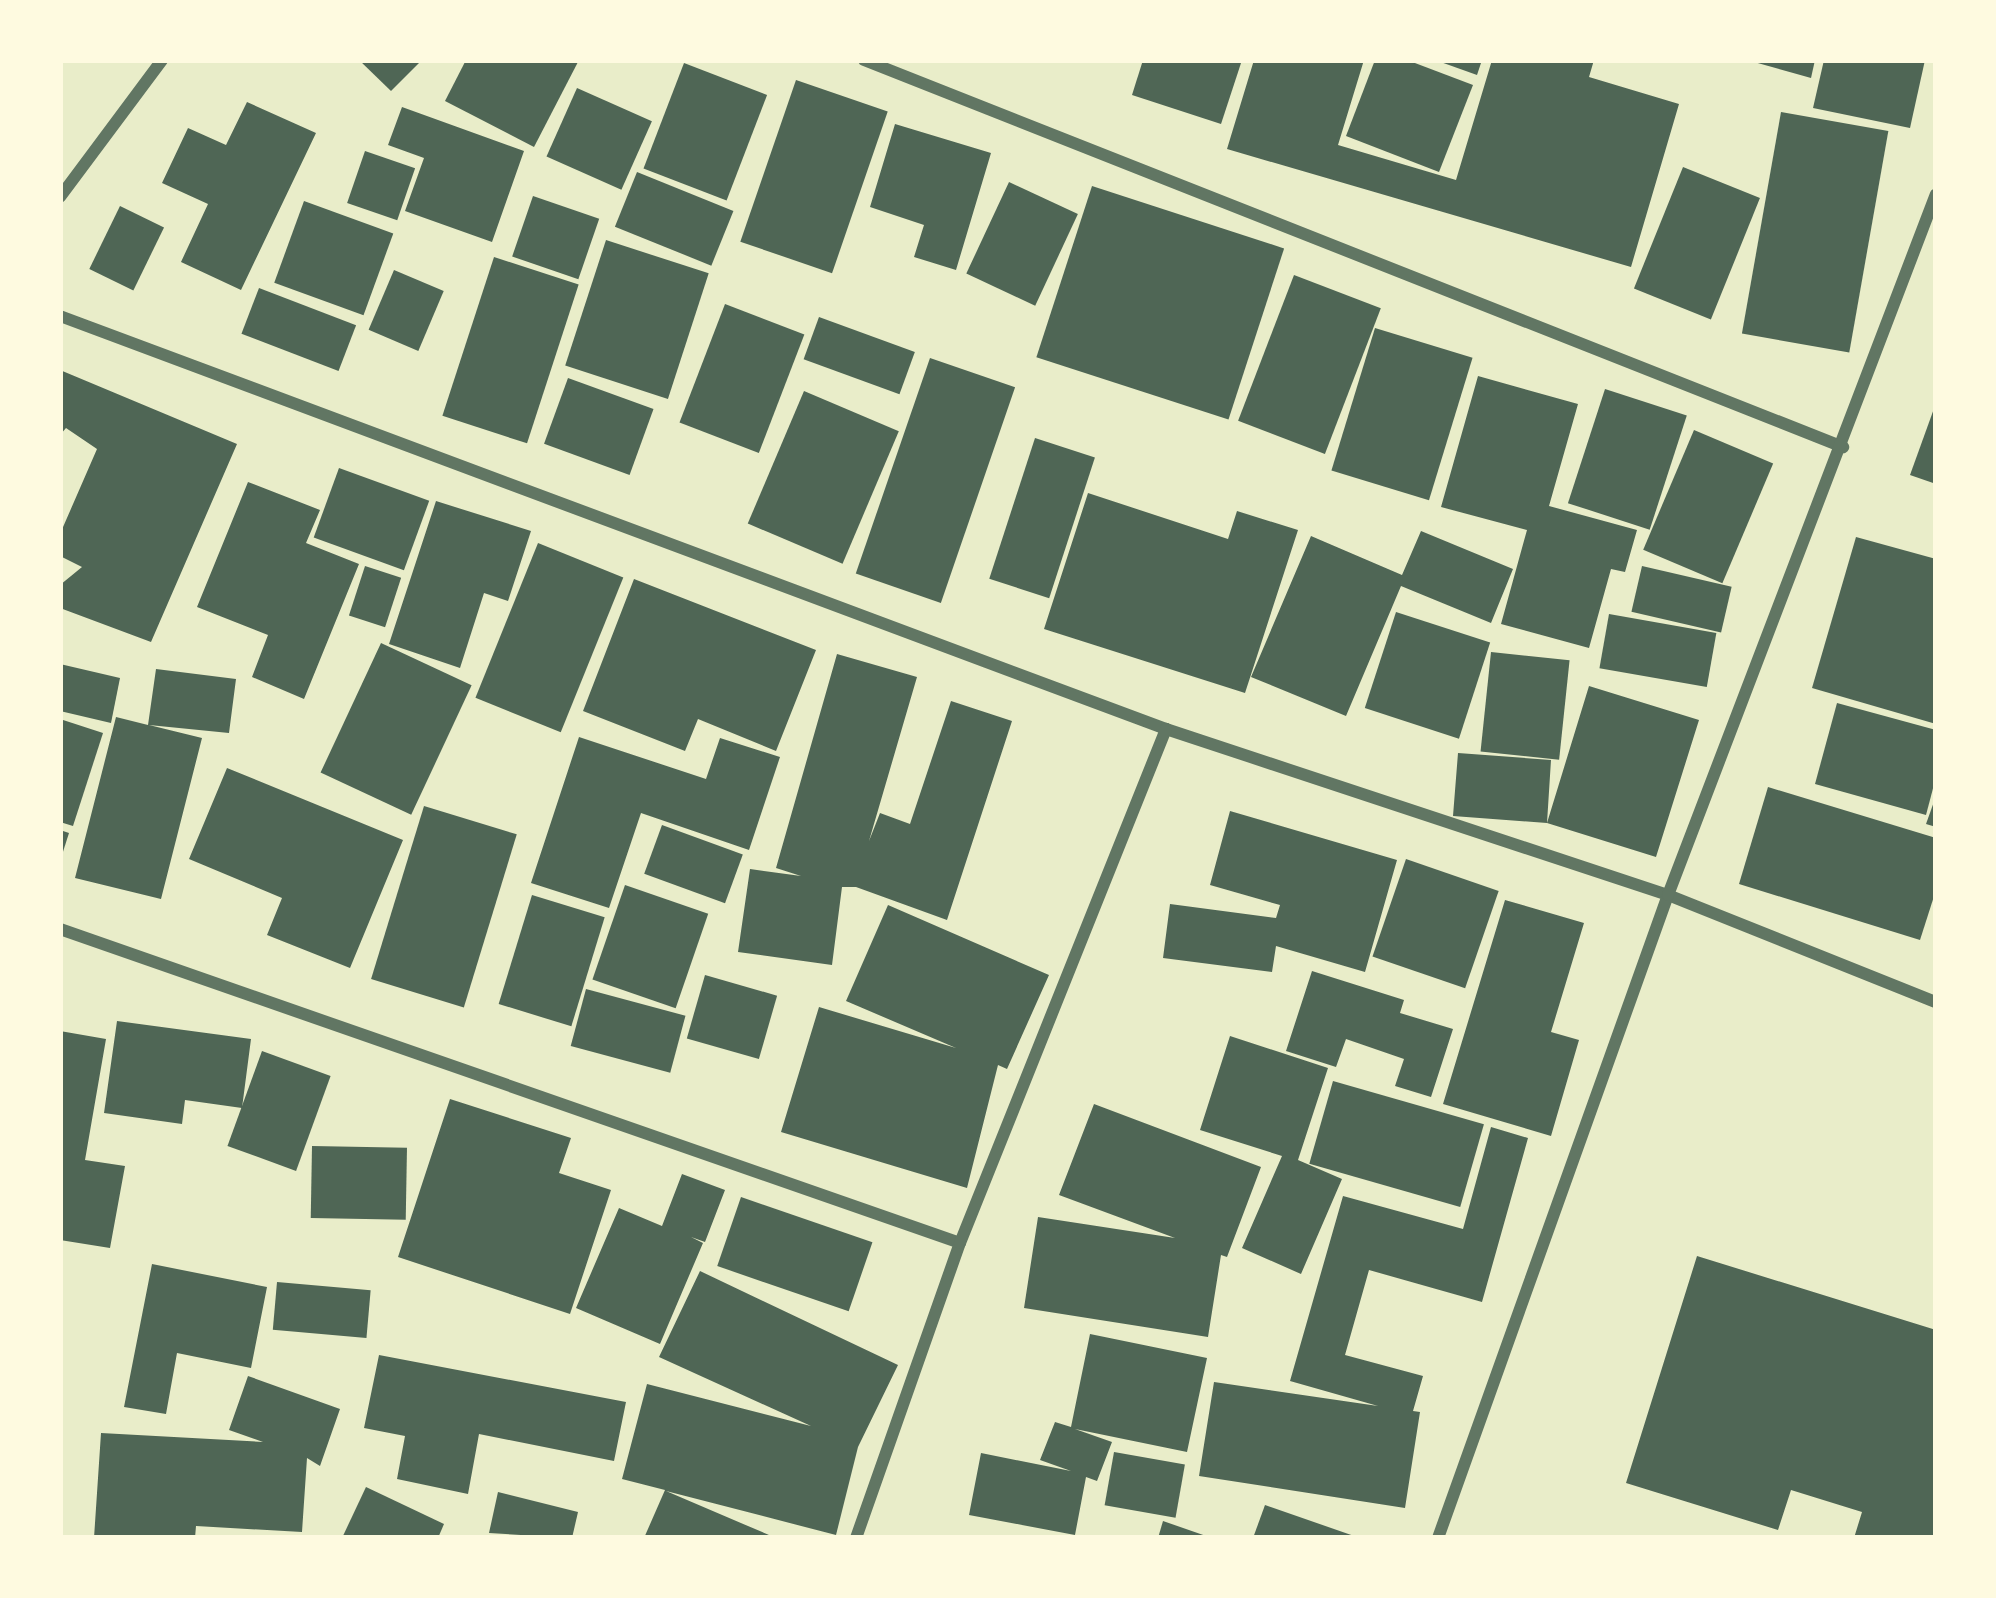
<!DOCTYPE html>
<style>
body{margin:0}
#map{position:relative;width:1996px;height:1598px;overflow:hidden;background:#e9edc9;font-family:Signika,sans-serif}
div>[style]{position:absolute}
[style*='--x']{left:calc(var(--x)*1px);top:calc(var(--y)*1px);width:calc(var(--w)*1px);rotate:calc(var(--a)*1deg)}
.building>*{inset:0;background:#4f6655;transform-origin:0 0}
.minor>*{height:12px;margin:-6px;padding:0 6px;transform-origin:6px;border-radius:6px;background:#617663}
span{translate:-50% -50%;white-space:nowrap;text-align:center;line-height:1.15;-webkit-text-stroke:12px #fefae0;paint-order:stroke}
.frame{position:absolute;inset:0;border:63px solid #fefae0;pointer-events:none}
</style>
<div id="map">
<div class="building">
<i style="clip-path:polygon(359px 60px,422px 60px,391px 91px)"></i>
<i style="clip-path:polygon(466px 60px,579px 60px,534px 147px,445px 101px)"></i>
<i style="clip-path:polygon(1143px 60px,1242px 60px,1221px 124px,1132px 95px)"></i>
<i style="clip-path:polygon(1254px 60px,1364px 60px,1338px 145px,1456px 180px,1492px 60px,1594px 60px,1589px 77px,1679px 104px,1631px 267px,1227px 149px)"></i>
<i style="clip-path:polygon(1375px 60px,1407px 60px,1473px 85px,1439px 172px,1346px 136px)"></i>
<i style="clip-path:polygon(1435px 60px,1482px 60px,1477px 75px)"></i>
<i style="clip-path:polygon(1747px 60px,1815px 60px,1811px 78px)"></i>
<i style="clip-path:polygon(1824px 60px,1925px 60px,1910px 128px,1813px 108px)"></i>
<i style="left:684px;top:63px;width:89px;height:113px;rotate:21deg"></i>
<i style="left:796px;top:80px;width:97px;height:171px;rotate:19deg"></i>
<i style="left:577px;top:88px;width:82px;height:75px;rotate:24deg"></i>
<i style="clip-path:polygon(247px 102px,316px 133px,241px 290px,181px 262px,208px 204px,162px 183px,188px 128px,226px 145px)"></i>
<i style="clip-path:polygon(402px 107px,524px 151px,492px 242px,405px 211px,424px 158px,388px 145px)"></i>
<i style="left:1781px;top:112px;width:109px;height:225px;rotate:10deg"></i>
<i style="clip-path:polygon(895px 124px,991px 153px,956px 270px,914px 257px,924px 225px,870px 207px)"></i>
<i style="left:365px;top:151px;width:53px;height:55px;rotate:19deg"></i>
<i style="left:1683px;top:167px;width:83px;height:131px;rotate:22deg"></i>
<i style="left:637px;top:172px;width:104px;height:59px;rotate:22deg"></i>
<i style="left:1009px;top:182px;width:76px;height:101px;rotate:25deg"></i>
<i style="left:1092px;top:186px;width:202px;height:180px;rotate:18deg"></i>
<i style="left:533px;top:196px;width:70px;height:64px;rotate:19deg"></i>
<i style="left:304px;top:201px;width:95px;height:87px;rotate:20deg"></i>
<i style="left:120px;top:206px;width:49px;height:70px;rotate:26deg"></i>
<i style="left:606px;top:240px;width:108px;height:132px;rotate:18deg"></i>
<i style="left:494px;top:257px;width:89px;height:167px;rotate:18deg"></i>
<i style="left:394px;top:270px;width:54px;height:65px;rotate:23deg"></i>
<i style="left:1294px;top:275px;width:93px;height:156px;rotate:21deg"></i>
<i style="left:259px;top:288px;width:104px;height:49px;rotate:21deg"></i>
<i style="left:725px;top:304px;width:85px;height:127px;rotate:21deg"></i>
<i style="left:819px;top:317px;width:102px;height:45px;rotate:20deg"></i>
<i style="left:1375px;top:328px;width:102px;height:149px;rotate:17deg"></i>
<i style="left:930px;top:358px;width:90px;height:228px;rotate:19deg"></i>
<i style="clip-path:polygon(60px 370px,237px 444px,151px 642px,60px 608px,60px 585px,82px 567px,60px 556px,60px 534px,97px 449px,66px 428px,60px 435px)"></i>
<i style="clip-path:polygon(1478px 376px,1578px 404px,1549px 506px,1637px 530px,1625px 572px,1611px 569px,1589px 648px,1501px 624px,1527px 530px,1441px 507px)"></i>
<i style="left:568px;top:378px;width:91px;height:70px;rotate:20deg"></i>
<i style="left:1605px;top:389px;width:86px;height:120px;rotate:18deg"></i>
<i style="left:804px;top:391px;width:103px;height:144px;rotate:23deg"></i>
<i style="clip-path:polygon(1936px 403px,1936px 484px,1910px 475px)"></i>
<i style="left:1694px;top:430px;width:86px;height:130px;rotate:23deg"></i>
<i style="left:1035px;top:438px;width:63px;height:148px;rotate:18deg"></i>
<i style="left:339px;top:468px;width:96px;height:74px;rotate:20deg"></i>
<i style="clip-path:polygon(248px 482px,320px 510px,306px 543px,359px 564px,304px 699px,252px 677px,268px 635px,197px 607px)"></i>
<i style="clip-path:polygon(1088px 493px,1228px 539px,1237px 511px,1298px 530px,1245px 693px,1044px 629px)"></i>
<i style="clip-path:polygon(436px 501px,531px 531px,508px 601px,484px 593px,460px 668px,389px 644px)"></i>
<i style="clip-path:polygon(1421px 531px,1513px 569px,1491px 623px,1401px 586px,1346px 716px,1251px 677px,1311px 536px,1402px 575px)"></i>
<i style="clip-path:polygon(1856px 537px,1936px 559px,1936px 724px,1812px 688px)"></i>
<i style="left:538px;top:543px;width:92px;height:167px;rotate:22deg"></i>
<i style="left:365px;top:566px;width:38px;height:52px;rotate:18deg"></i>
<i style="left:1642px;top:566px;width:92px;height:47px;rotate:13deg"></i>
<i style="clip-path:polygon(634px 579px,816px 650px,776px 751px,698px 719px,685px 751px,583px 711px)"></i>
<i style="left:1396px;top:612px;width:99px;height:101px;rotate:18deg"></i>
<i style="left:1609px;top:614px;width:109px;height:55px;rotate:10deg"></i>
<i style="left:381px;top:643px;width:100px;height:143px;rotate:25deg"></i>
<i style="left:1491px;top:652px;width:79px;height:100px;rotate:6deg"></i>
<i style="clip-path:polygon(837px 654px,917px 677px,869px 841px,880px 813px,910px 824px,951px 701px,1012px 721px,947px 920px,856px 887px,842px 887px,832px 965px,738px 952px,750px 869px,801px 876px,776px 868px)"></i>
<i style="clip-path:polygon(60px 664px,120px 678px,111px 723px,60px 711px)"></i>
<i style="clip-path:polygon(156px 669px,236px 679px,229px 733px,149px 725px,202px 738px,161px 899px,75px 878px,116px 717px,148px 725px)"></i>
<i style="clip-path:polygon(1589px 686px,1699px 720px,1656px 857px,1547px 823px,1453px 816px,1458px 753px,1551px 760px,1547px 823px)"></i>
<i style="clip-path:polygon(1837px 703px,1936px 730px,1936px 777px,1926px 815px,1815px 784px)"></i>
<i style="clip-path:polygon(60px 719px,103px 733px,73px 826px,60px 822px)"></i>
<i style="clip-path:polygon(579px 737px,706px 779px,720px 738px,780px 757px,749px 850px,641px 813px,609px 908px,531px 883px)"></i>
<i style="clip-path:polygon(227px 768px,403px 840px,350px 968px,267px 935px,282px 898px,189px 859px)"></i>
<i style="clip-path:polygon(1768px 787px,1936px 838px,1936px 890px,1920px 940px,1739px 884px)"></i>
<i style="clip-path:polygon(1936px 796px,1936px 827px,1926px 824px)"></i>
<i style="left:424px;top:806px;width:97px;height:181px;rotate:17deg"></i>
<i style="clip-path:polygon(1230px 811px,1397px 860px,1365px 972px,1276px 946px,1272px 972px,1163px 958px,1170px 904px,1276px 918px,1280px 905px,1210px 885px)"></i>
<i style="left:662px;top:825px;width:86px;height:52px;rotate:20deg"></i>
<i style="clip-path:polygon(60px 830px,69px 833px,61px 858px,60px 858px)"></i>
<i style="left:1406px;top:859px;width:98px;height:103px;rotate:19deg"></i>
<i style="left:625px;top:885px;width:88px;height:100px;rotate:19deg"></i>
<i style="left:532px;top:895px;width:76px;height:114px;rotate:17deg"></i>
<i style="clip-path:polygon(1505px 900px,1584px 923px,1551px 1032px,1579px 1040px,1551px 1136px,1443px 1104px)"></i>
<i style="clip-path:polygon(888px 905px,1049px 975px,1007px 1069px,998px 1065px,967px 1188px,781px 1132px,819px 1007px,956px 1048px,846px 1001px)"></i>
<i style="clip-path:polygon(1312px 971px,1404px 1000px,1400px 1013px,1453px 1029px,1431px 1097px,1395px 1086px,1404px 1059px,1346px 1039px,1336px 1067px,1286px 1051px)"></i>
<i style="left:705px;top:975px;width:75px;height:66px;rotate:16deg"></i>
<i style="left:586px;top:989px;width:103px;height:59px;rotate:15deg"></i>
<i style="clip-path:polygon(117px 1021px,251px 1039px,242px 1108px,185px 1100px,182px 1124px,104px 1113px)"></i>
<i style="clip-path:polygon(60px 1031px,106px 1039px,85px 1160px,125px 1166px,110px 1248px,60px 1240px)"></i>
<i style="clip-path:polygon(1230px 1036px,1328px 1068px,1298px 1160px,1342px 1179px,1301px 1274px,1242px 1248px,1282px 1156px,1200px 1130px)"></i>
<i style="left:262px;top:1051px;width:73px;height:101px;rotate:20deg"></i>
<i style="left:1333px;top:1081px;width:157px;height:86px;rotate:16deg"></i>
<i style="clip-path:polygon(450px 1099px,571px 1138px,559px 1173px,611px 1190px,570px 1314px,398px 1257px)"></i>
<i style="clip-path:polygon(1094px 1104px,1261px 1167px,1227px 1257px,1221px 1255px,1208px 1337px,1024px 1308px,1038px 1217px,1175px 1238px,1059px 1195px)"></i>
<i style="clip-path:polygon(1491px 1127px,1528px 1138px,1482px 1302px,1369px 1270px,1345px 1355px,1423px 1376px,1413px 1411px,1420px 1412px,1405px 1508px,1199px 1476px,1214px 1382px,1378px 1406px,1290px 1381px,1343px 1196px,1463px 1229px)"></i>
<i style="left:312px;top:1146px;width:95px;height:72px;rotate:1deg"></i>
<i style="clip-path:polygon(682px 1174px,725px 1190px,705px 1242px,691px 1237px,703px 1243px,660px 1344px,576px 1308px,619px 1208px,662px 1226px)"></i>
<i style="left:741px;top:1197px;width:139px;height:73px;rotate:19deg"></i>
<i style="clip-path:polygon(1697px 1256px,1936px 1330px,1936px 1538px,1854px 1538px,1862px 1512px,1791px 1490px,1778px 1530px,1626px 1483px)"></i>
<i style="clip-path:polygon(152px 1264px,267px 1287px,251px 1368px,177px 1353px,166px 1414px,124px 1407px)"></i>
<i style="clip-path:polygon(700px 1271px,898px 1365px,858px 1447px,836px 1535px,666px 1491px,776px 1538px,644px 1538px,665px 1490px,622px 1479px,647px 1384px,811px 1426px,659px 1357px)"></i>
<i style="left:277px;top:1282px;width:94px;height:48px;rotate:5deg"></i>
<i style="clip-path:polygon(1090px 1334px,1207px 1358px,1187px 1452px,1075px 1429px,1112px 1442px,1097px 1481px,1086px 1477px,1075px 1535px,969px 1515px,981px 1453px,1071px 1471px,1040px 1460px,1055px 1422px,1071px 1427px)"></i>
<i style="clip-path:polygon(379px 1355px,626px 1402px,614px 1461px,479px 1434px,468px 1494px,397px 1479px,405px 1436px,364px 1428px)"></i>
<i style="clip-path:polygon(248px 1376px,340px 1409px,320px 1466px,307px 1458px,302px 1532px,196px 1526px,195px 1538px,94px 1538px,101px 1433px,263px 1442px,229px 1430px)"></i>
<i style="left:1114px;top:1452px;width:72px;height:54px;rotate:10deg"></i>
<i style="clip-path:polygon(366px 1487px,444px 1524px,438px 1538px,342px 1538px)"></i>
<i style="clip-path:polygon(498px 1492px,578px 1512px,572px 1538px,489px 1533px)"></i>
<i style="clip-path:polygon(1265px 1505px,1357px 1537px,1357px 1538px,1253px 1538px)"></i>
<i style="clip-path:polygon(1163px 1521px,1209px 1537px,1209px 1538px,1158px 1538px)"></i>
</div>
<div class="minor">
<i style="--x:864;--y:60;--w:1053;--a:21.57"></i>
<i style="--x:60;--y:197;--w:171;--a:-53.3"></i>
<i style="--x:60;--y:316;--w:1181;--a:20.48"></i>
<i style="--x:1166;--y:729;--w:529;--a:18.3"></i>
<i style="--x:1668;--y:895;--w:289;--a:21.8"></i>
<i style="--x:60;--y:929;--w:953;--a:19.23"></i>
<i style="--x:856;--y:1538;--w:313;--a:-70.6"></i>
<i style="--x:960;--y:1243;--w:554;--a:-68.16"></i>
<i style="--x:1438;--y:1538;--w:683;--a:-70.32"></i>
<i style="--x:1668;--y:895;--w:750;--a:-69.08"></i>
</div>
<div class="frame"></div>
</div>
